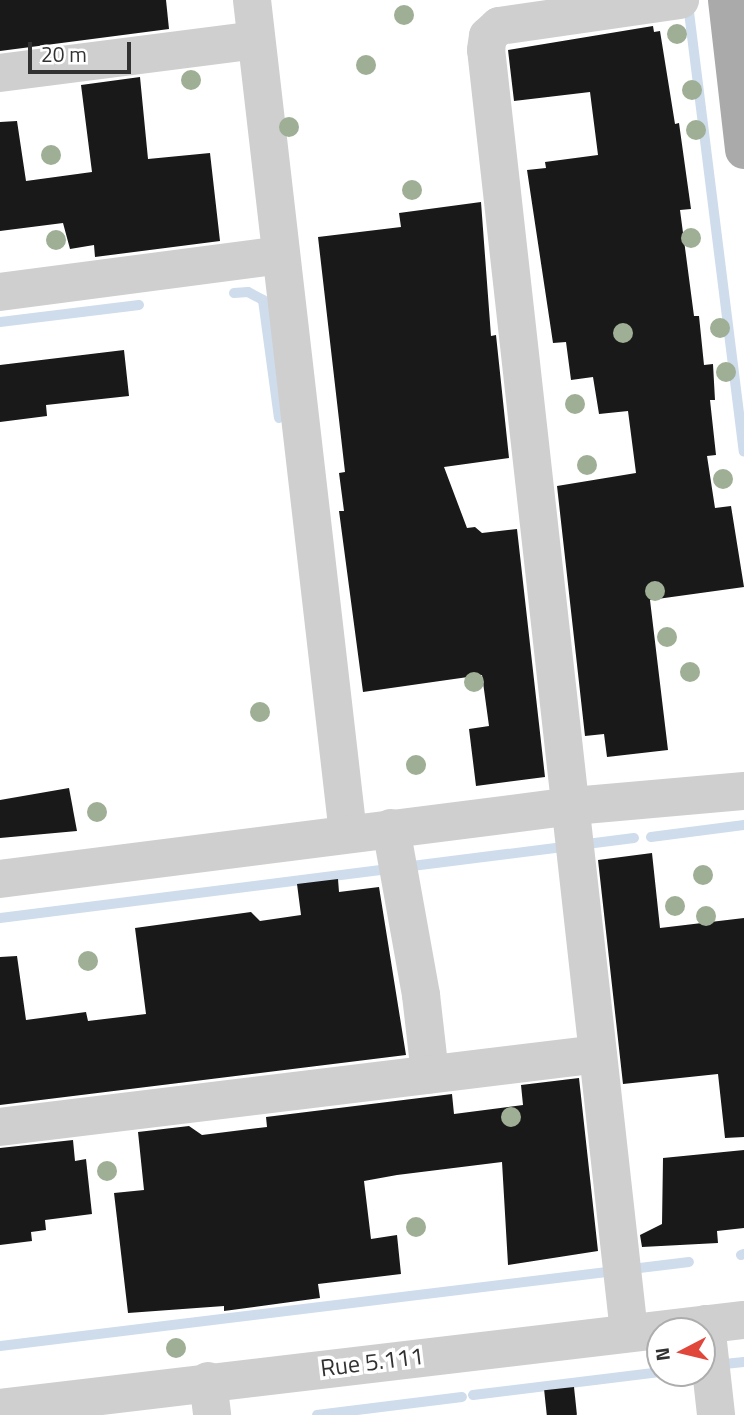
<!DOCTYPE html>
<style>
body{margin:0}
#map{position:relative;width:744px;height:1415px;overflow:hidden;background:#fff;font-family:"Titillium Web",sans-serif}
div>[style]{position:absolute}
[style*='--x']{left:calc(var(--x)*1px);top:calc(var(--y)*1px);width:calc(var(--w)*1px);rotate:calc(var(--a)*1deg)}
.stream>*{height:10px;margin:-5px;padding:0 5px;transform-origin:5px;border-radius:5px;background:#cedcec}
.building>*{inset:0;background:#191919;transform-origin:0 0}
.minor>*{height:38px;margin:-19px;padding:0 19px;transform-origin:19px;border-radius:19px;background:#cfcfcf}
.major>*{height:38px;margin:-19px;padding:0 19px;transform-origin:19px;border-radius:19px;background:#aaa}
.trees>*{width:20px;height:20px;margin:-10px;border-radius:50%;background:#9eaf95}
span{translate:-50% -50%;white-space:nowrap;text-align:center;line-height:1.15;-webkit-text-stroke:7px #fff;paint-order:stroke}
.street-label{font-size:24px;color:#323232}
.north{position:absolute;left:646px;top:1317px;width:70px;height:70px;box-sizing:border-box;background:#fff;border:2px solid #adadad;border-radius:50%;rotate:263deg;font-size:19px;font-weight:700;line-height:28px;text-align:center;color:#323232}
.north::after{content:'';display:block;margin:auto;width:24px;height:32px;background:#e1463b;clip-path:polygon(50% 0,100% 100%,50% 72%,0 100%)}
.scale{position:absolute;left:28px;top:42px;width:103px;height:32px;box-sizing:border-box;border:4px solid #323232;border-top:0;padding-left:9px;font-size:21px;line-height:24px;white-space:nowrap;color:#323232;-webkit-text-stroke:5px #fff;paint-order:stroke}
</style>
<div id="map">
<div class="stream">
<i style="--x:689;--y:12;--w:443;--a:82.9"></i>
<i style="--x:234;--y:293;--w:14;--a:-4"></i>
<i style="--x:248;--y:292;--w:17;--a:28"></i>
<i style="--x:263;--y:300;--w:119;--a:82.3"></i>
<i style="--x:0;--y:322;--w:140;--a:-7"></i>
<i style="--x:651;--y:837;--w:94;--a:-7.4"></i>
<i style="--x:0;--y:918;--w:639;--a:-7.19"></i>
<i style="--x:741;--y:1255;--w:3;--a:-18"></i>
<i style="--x:0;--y:1346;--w:694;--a:-6.95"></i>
<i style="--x:715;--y:1365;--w:29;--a:-6"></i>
<i style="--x:473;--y:1395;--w:188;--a:-7"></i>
<i style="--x:317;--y:1415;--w:146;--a:-7.1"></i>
</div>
<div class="building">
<i style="clip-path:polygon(0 0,166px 0,169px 29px,0 51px)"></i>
<i style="clip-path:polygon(653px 26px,654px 32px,660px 31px,675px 124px,679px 123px,691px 209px,680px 210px,694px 316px,699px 316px,704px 365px,713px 364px,715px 400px,710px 400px,716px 455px,707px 456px,715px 508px,731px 506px,744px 587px,650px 600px,668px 750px,607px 757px,604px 734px,585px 736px,557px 486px,636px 473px,628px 411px,599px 414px,593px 377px,571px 380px,566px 342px,553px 343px,527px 170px,546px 168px,545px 162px,598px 155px,590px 92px,514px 101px,508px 50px)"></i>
<i style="clip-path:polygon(140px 77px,148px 159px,210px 153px,220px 241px,95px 257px,94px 245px,70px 249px,63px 223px,0 231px,0 122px,17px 121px,26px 181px,92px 172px,81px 85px)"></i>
<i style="clip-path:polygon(481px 202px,491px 336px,496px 335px,509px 458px,444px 467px,467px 528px,475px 527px,482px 533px,517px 529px,545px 777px,476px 786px,469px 729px,489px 726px,482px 675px,363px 692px,339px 511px,344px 511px,339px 473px,345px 472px,318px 237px,401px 227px,399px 213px)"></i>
<i style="clip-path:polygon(124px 350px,129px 396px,46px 405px,47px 416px,0 422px,0 365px)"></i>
<i style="clip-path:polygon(69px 788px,77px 831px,0 838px,0 800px)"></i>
<i style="clip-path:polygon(652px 853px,660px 928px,744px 918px,744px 1137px,725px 1138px,718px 1074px,623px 1084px,598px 860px)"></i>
<i style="clip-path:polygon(338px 879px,339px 892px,379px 887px,406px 1055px,0 1105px,0 957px,17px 956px,26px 1020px,86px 1012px,88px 1021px,146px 1014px,135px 928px,251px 912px,260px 921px,301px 915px,297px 884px)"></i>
<i style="clip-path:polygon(579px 1078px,598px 1251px,508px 1265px,502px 1162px,397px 1175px,364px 1181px,371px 1239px,397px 1235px,401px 1274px,318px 1284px,320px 1298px,224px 1311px,224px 1306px,128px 1313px,114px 1193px,144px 1190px,138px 1132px,189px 1126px,202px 1135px,267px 1127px,266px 1117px,452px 1094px,454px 1114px,523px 1105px,521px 1085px)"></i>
<i style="clip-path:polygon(73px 1140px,75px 1161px,86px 1159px,92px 1214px,45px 1220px,46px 1230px,31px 1232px,32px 1241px,0 1245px,0 1148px)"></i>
<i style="clip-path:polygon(744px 1150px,744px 1228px,717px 1231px,718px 1243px,642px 1247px,640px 1235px,662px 1224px,663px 1158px)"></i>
<i style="left:574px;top:1387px;width:28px;height:30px;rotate:84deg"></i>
</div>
<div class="minor">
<i style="--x:252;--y:0;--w:839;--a:83.43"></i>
<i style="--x:0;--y:73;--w:258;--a:-7.3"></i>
<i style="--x:0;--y:292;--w:283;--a:-7.5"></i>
<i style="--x:391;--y:828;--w:170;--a:79.8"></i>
<i style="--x:421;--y:995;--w:80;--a:83.5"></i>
<i style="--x:0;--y:879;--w:578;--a:-7.26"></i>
<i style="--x:573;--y:806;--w:172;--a:-5"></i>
<i style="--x:0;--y:1127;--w:602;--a:-6.96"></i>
<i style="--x:706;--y:1324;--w:92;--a:83.7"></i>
<i style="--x:629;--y:1332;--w:1290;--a:-96.36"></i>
<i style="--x:486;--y:50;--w:14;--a:-82"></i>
<i style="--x:488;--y:36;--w:15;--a:-42"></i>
<i style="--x:499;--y:26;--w:183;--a:-8.2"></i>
<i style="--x:208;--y:1381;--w:34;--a:83"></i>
<i style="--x:0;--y:1408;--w:749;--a:-6.75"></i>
</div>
<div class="major">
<i style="--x:727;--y:0;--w:151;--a:83.5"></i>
</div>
<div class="trees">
<i style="left:404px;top:15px"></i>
<i style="left:677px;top:34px"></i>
<i style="left:366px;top:65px"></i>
<i style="left:191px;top:80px"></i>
<i style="left:692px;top:90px"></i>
<i style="left:289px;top:127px"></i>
<i style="left:696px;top:130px"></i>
<i style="left:51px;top:155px"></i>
<i style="left:412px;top:190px"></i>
<i style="left:691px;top:238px"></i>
<i style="left:56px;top:240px"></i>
<i style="left:720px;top:328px"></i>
<i style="left:623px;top:333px"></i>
<i style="left:726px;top:372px"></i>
<i style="left:575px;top:404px"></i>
<i style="left:587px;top:465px"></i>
<i style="left:723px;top:479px"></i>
<i style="left:655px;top:591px"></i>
<i style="left:667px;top:637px"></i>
<i style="left:690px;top:672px"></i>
<i style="left:474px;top:682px"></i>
<i style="left:260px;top:712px"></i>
<i style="left:416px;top:765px"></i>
<i style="left:97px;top:812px"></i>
<i style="left:703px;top:875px"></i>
<i style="left:675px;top:906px"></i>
<i style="left:706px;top:916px"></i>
<i style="left:88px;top:961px"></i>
<i style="left:511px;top:1117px"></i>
<i style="left:107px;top:1171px"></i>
<i style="left:416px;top:1227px"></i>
<i style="left:176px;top:1348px"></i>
</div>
<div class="street-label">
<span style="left:372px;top:1362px;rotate:-7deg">Rue 5.111</span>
</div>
<div class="north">N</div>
<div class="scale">20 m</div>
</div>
